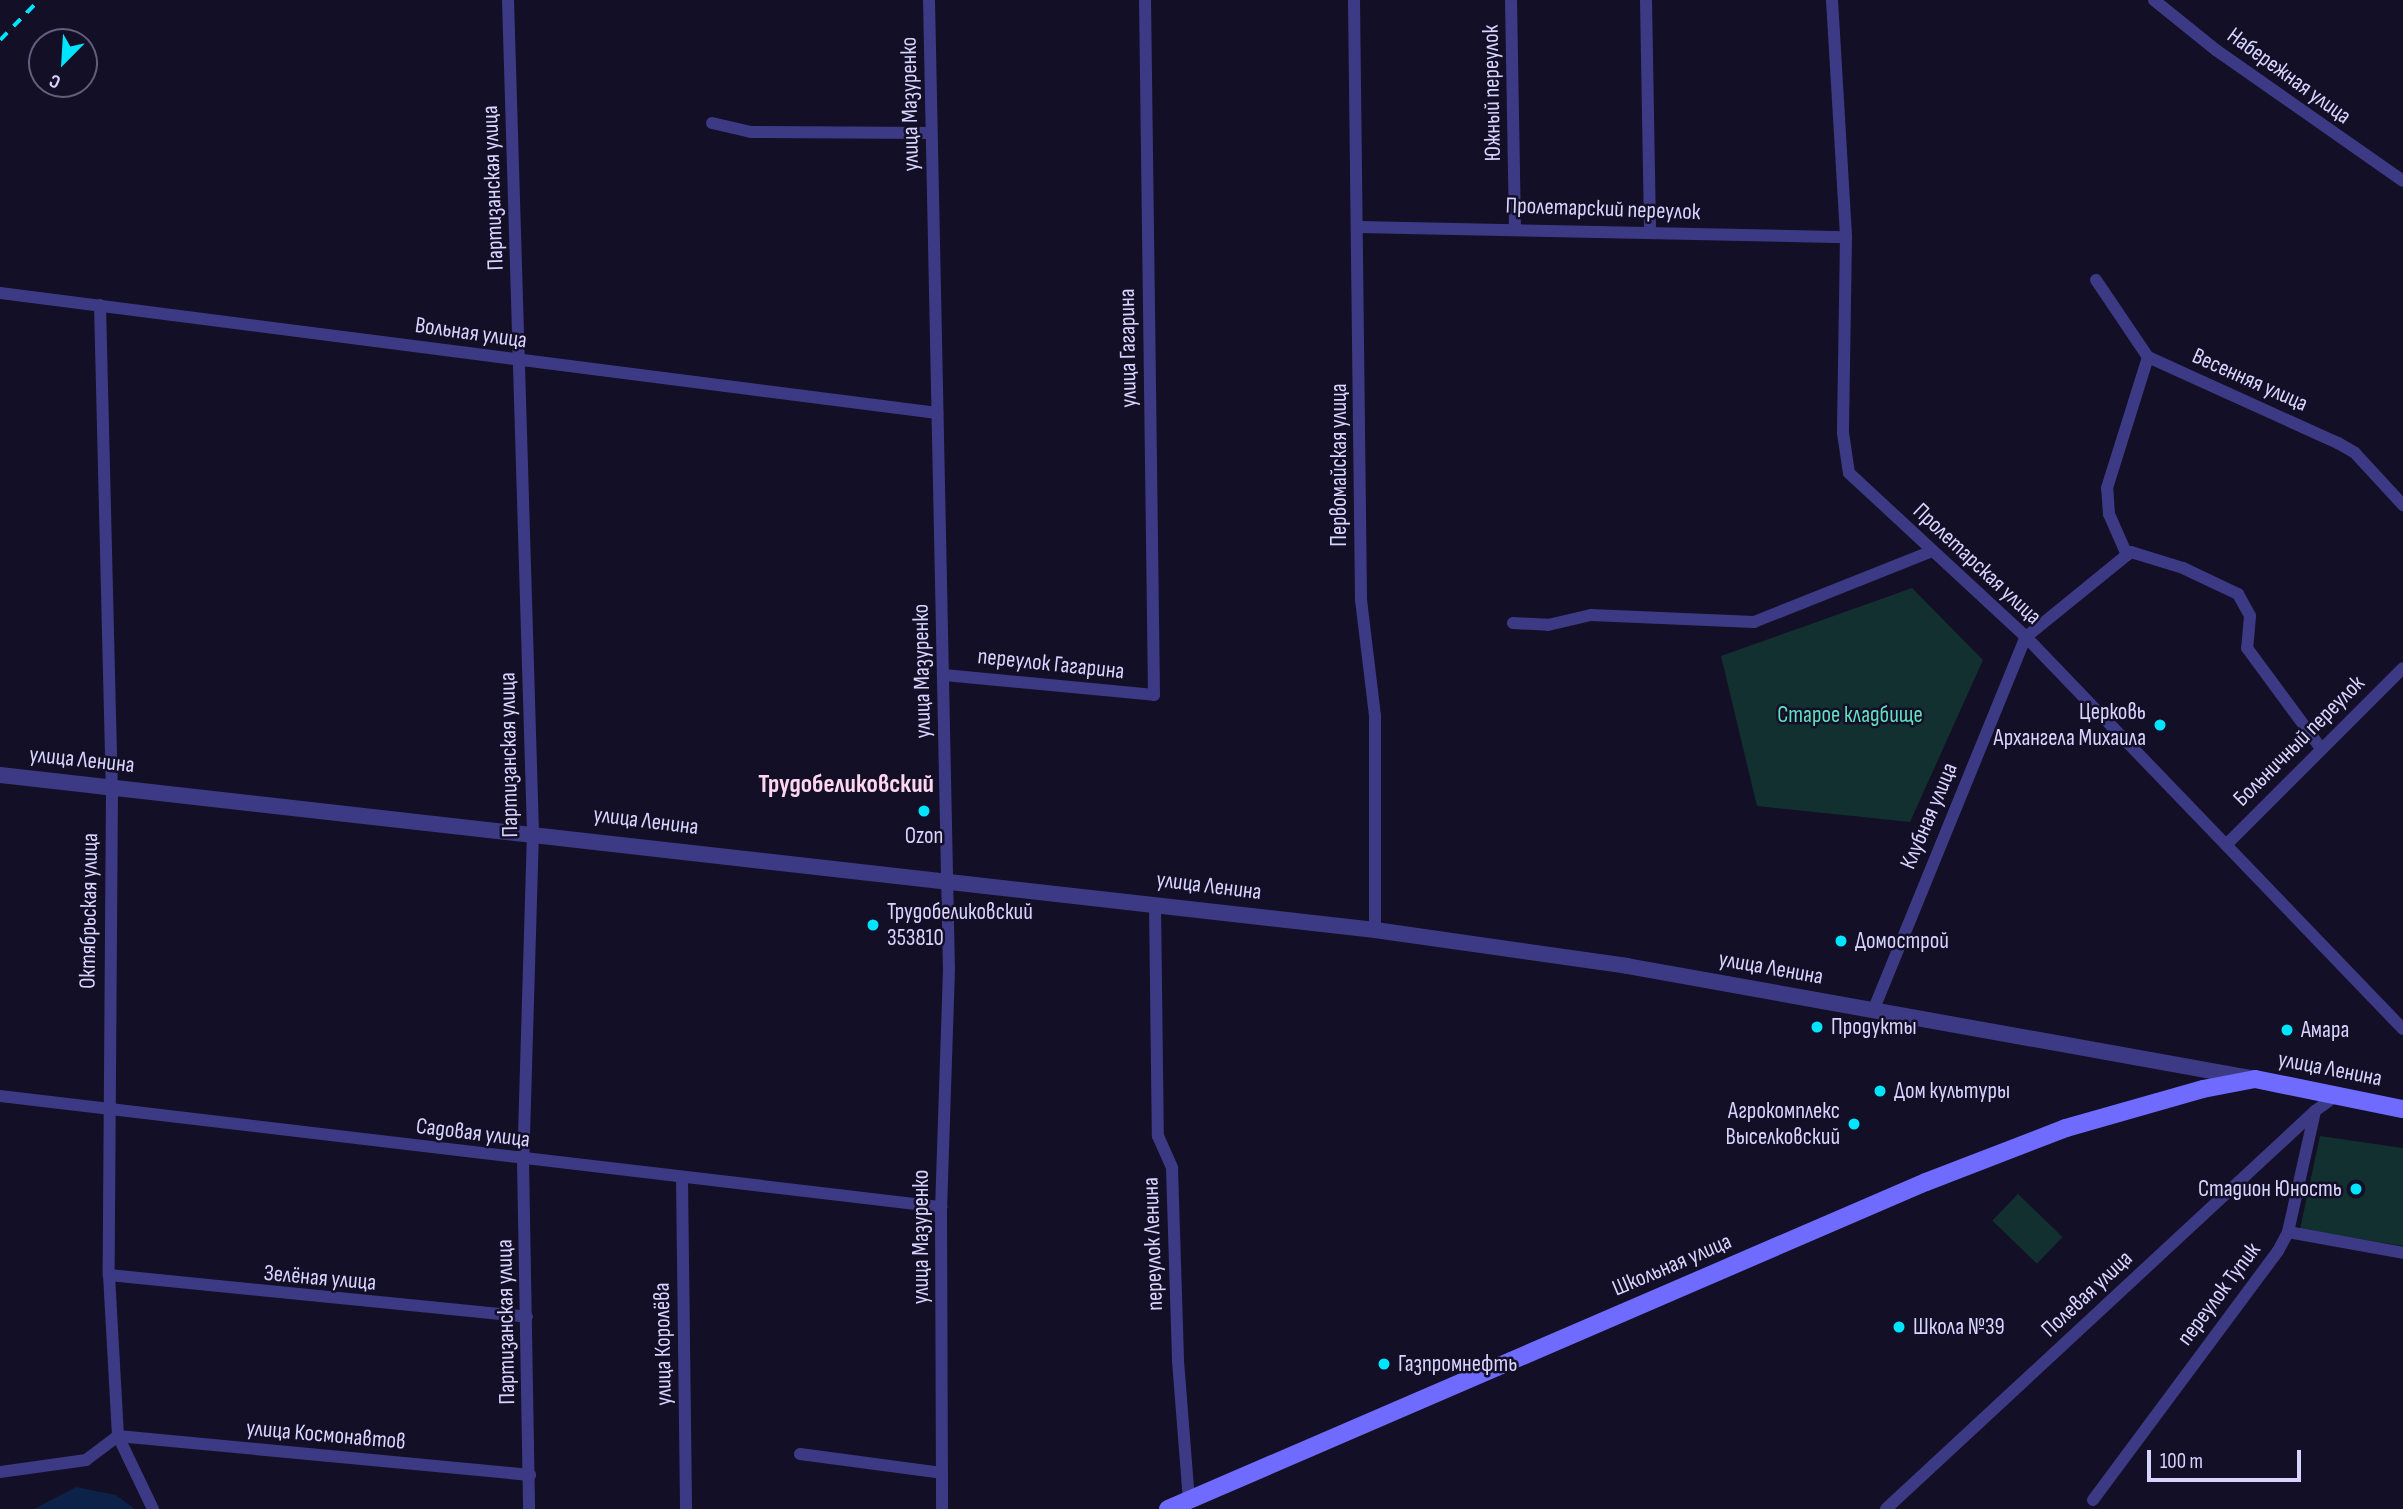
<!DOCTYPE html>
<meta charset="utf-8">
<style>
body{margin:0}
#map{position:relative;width:2403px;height:1509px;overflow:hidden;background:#130f26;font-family:"Sofia Sans Condensed",sans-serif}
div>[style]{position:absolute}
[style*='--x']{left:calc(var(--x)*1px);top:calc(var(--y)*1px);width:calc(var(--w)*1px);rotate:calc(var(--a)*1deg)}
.green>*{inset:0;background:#12302f;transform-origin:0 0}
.water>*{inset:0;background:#0c2248}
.minor>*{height:12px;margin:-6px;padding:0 6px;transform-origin:6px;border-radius:6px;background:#3d3a85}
.tertiary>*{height:16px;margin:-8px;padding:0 8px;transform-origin:8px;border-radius:8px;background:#3d3a85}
.secondary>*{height:18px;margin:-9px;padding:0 9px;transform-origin:9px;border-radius:9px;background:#6f6bff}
.rail>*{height:3.5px;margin-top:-1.75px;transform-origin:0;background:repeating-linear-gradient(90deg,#00e5ff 0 10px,transparent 0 19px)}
.dots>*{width:19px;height:19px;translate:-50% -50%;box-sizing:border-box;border:4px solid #130f26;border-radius:50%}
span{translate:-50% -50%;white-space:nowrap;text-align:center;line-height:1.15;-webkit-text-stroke:5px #130f26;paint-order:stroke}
.street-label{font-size:23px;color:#d9d4ff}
.poi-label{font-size:23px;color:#d9d4ff}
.right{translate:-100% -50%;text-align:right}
.left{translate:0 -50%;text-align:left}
.park-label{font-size:23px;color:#5fe0c0}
.quarter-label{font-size:26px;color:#ffd6f0;font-weight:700}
.north{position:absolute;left:28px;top:28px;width:70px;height:70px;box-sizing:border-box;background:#130f26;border:2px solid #625e7d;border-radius:50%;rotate:204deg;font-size:19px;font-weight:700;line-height:28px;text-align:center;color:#d9d4ff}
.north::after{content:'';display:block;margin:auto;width:24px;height:32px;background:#00e5ff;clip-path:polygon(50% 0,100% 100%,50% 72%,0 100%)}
.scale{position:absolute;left:2147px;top:1450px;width:154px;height:32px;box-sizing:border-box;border:4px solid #d9d4ff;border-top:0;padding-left:9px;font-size:21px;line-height:24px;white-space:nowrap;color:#d9d4ff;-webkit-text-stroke:5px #130f26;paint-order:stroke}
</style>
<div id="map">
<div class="green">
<i style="clip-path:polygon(1912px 588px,1983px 660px,1910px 822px,1757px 806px,1721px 656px)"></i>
<i style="clip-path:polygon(2320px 1136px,2403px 1148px,2403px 1246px,2300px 1229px)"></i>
<i style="left:2018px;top:1194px;width:62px;height:37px;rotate:44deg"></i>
</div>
<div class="water">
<i style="clip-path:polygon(76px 1487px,116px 1495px,135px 1509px,34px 1509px)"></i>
</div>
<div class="minor">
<i style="--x:508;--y:0;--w:832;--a:88.28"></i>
<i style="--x:533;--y:832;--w:328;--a:91.7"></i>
<i style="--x:523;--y:1160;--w:349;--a:89"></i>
<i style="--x:929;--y:0;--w:969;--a:88.82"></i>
<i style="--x:949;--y:969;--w:238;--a:91.9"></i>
<i style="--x:941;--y:1207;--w:302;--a:89.8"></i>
<i style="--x:1354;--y:0;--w:600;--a:89.33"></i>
<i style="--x:1361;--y:600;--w:117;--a:83.1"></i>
<i style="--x:1375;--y:716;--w:214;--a:90"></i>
<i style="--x:1511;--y:0;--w:228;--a:89"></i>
<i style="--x:1646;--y:0;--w:232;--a:89"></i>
<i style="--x:1832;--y:0;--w:237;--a:86.6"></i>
<i style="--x:1846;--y:237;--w:196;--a:90.9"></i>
<i style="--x:1843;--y:433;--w:40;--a:81.5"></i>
<i style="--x:1849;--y:473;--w:241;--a:42.8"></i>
<i style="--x:2026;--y:637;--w:544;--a:46.12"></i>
<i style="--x:2154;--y:0;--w:80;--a:38.9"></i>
<i style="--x:2216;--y:50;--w:228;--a:35"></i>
<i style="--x:712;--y:123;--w:40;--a:13"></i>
<i style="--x:751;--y:132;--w:180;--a:0.3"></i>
<i style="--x:1359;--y:227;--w:487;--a:1.2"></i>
<i style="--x:2096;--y:280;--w:93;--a:56"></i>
<i style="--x:2148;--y:357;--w:209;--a:24.4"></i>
<i style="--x:2338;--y:443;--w:20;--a:30"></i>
<i style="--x:2355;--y:453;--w:71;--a:47.3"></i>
<i style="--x:0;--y:293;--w:945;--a:7.3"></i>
<i style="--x:100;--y:305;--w:483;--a:88.6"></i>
<i style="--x:112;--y:788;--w:487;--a:90.4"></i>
<i style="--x:109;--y:1275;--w:161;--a:86.8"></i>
<i style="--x:118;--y:1436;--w:81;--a:64.4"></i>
<i style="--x:2127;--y:555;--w:5;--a:-37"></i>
<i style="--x:2131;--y:552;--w:54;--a:17.1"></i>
<i style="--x:2183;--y:568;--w:61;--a:25.3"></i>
<i style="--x:2238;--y:594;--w:25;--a:61"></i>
<i style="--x:2250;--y:616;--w:32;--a:95"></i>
<i style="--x:2247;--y:648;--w:123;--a:53.6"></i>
<i style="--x:1513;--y:623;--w:35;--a:3"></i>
<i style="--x:1548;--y:625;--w:44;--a:-13.1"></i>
<i style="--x:1591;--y:615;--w:163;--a:2.5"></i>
<i style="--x:1754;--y:622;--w:192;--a:-21.7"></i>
<i style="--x:944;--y:675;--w:211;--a:5.4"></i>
<i style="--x:1154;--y:695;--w:695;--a:-90.74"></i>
<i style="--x:2226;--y:845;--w:250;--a:-45"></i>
<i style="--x:1155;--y:904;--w:232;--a:89.3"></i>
<i style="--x:1158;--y:1136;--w:35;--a:66"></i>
<i style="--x:1172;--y:1168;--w:193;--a:88.2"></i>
<i style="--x:1178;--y:1361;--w:139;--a:85.5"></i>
<i style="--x:1873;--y:1011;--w:404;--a:-67.8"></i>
<i style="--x:2026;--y:637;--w:130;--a:-39.1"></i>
<i style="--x:2127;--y:555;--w:45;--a:-113.7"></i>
<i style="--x:2109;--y:514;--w:26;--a:-94"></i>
<i style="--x:2107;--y:488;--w:137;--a:-72.6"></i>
<i style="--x:0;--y:1096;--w:948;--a:6.73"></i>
<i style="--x:682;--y:1178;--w:331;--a:89.3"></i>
<i style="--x:2288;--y:1232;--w:117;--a:10.3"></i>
<i style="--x:109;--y:1275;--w:420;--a:5.7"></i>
<i style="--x:800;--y:1454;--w:143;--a:7.6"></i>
<i style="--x:0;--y:1472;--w:87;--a:-7.9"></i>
<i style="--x:86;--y:1460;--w:40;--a:-37"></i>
<i style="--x:118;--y:1436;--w:414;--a:5.4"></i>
<i style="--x:2093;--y:1500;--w:310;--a:-53.4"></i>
<i style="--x:2278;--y:1251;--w:21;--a:-62"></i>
<i style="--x:2288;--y:1232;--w:124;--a:-77.4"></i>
<i style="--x:2315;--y:1111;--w:26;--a:-36"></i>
<i style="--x:1886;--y:1509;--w:585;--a:-42.85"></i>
</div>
<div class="tertiary">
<i style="--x:0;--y:775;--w:1384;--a:6.43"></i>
<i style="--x:1375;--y:930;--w:255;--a:8.1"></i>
<i style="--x:1627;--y:966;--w:634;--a:10.18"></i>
</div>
<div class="secondary">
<i style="--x:1168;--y:1509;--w:826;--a:-23.34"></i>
<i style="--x:1926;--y:1182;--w:150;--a:-21.1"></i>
<i style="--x:2066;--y:1128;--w:142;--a:-15.9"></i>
<i style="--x:2203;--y:1089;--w:53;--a:-10.9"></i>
<i style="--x:2255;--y:1079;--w:151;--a:11.5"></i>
</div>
<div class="rail">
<i style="--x:0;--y:40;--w:56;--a:-45.7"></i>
</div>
<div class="dots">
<i style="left:2160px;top:725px;background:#00e5ff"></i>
<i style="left:924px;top:811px;background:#00e5ff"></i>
<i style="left:873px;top:925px;background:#00e5ff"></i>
<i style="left:1841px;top:941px;background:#00e5ff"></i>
<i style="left:1817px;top:1027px;background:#00e5ff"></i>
<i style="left:2287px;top:1030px;background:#00e5ff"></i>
<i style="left:1880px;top:1091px;background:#00e5ff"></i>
<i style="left:1854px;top:1124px;background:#00e5ff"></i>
<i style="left:2356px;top:1189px;background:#00e5ff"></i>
<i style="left:1899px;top:1327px;background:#00e5ff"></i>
<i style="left:1384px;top:1364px;background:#00e5ff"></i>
</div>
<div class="street-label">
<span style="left:2289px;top:76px;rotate:36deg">Набережная улица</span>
<span style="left:1492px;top:93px;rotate:-91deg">Южный переулок</span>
<span style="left:910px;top:104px;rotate:-91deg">улица Мазуренко</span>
<span style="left:493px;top:188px;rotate:-92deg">Партизанская улица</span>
<span style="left:1603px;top:209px;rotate:2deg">Пролетарский переулок</span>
<span style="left:471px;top:333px;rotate:8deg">Вольная улица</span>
<span style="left:1128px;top:348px;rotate:-91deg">улица Гагарина</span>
<span style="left:2250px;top:380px;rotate:24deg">Весенняя улица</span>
<span style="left:1339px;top:465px;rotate:-90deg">Первомайская улица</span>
<span style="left:1977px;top:564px;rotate:43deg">Пролетарская улица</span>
<span style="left:1051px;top:664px;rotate:6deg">переулок Гагарина</span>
<span style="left:922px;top:671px;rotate:-91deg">улица Мазуренко</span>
<span style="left:2299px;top:741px;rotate:-45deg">Больничный переулок</span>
<span style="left:509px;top:755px;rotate:-91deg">Партизанская улица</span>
<span style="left:82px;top:760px;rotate:6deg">улица Ленина</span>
<span style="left:1929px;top:816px;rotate:-67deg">Клубная улица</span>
<span style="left:646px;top:821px;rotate:7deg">улица Ленина</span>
<span style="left:1209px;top:886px;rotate:7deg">улица Ленина</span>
<span style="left:89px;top:911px;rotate:-89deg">Октябрьская улица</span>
<span style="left:1771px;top:968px;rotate:10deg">улица Ленина</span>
<span style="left:2330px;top:1069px;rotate:11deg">улица Ленина</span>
<span style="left:473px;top:1133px;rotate:7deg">Садовая улица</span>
<span style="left:921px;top:1237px;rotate:-90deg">улица Мазуренко</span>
<span style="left:1153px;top:1244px;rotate:-92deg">переулок Ленина</span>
<span style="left:1672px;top:1265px;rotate:-23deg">Школьная улица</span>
<span style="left:320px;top:1278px;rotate:5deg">Зелёная улица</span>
<span style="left:2087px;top:1294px;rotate:-43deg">Полевая улица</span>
<span style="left:2219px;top:1294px;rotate:-53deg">переулок Тупик</span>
<span style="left:506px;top:1322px;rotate:-91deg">Партизанская улица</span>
<span style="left:663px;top:1344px;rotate:-91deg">улица Королёва</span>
<span style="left:326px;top:1435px;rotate:5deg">улица Космонавтов</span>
</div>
<div class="poi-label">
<span class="right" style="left:2146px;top:725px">Церковь<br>Архангела Михаила</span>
<span style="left:924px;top:836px">Ozon</span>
<span class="left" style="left:887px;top:925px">Трудобеликовский<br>353810</span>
<span class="left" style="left:1855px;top:941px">Домострой</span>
<span class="left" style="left:1831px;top:1027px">Продукты</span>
<span class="left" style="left:2301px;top:1030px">Амара</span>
<span class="left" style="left:1894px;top:1091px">Дом культуры</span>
<span class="right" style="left:1840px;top:1124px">Агрокомплекс<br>Выселковский</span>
<span class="right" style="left:2342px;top:1189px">Стадион Юность</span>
<span class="left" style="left:1913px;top:1327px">Школа №39</span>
<span class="left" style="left:1398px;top:1364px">Газпромнефть</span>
</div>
<div class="park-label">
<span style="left:1850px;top:715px">Старое кладбище</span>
</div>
<div class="quarter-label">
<span style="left:846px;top:785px">Трудобеликовский</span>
</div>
<div class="north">С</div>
<div class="scale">100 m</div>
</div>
